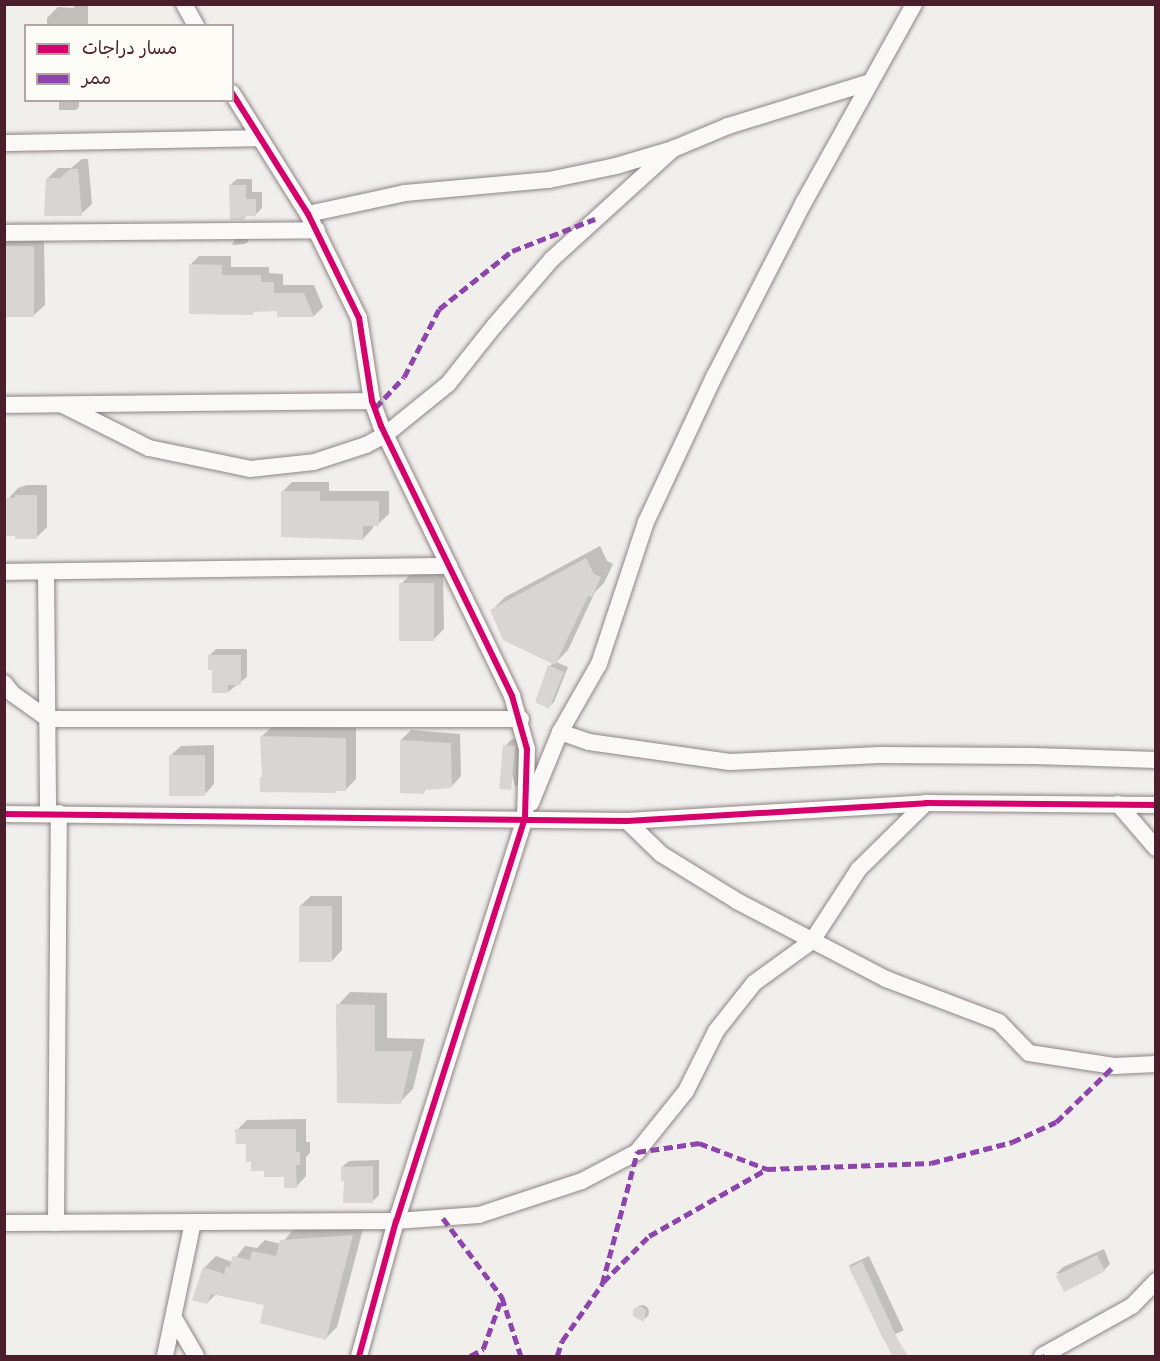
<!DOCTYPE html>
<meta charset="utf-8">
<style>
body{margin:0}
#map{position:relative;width:1160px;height:1361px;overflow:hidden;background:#f1efec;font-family:Mynerve,"Playpen Sans Arabic",sans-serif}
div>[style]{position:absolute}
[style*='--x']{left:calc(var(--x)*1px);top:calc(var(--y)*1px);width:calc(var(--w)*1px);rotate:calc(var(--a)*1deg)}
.shadow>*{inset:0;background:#0003;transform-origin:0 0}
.round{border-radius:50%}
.building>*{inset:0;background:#d8d5d3;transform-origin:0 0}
.roads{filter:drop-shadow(0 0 2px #8d8485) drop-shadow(0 0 2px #8d8485)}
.minor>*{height:16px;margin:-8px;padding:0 8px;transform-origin:8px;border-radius:8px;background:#faf9f7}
.quiet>*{height:4.5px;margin-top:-2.25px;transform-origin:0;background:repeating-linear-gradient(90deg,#8e44ad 0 9px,transparent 0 13.5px)}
.cycleway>*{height:6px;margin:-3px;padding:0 3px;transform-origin:3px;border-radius:3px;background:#d6006c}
span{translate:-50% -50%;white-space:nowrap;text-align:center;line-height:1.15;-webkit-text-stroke:6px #fdfcf7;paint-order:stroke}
.frame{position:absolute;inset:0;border:6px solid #4a1f2b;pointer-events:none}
.legend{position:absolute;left:24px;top:24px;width:210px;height:78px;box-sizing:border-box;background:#fdfcf7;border:2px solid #b5a4a5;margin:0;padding:8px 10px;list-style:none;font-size:18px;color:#4a1f2b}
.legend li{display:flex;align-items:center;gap:12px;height:30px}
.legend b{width:30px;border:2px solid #b5a4a5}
</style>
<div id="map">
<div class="shadow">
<i style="clip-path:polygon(77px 4px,88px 4px,88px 26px,47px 26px,47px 18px,58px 7px,73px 8px)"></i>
<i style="clip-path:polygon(59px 100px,79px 100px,79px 107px,76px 110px,59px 110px)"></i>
<i style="clip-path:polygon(82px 159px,88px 159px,92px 204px,81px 214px,48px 178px,58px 168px,71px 168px)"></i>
<i style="clip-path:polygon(237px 179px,252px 179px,252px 192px,262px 192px,262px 208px,256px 214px,248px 214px,243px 219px,230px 185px)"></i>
<i style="clip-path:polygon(10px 237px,44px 237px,45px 305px,34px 315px,4px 315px,4px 242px)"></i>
<i style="clip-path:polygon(235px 239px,248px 239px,248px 242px,245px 244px,232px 245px)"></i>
<i style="clip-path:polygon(199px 256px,231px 256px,231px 267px,269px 267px,269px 273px,283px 274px,283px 285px,314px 285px,323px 307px,314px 316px,279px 316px,279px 310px,256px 310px,252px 314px,190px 265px)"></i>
<i style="clip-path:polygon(292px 482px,329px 482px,329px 491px,389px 491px,389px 514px,378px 524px,373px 524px,373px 528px,363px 539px,282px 492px)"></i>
<i style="clip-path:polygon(27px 485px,47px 485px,47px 527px,37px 537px,8px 499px,18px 488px)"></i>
<i style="clip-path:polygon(600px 546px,607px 561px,613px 564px,604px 583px,595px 592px,568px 650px,556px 662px,568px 667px,554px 702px,549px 707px,550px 666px,554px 662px,492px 610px,505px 597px)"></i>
<i style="clip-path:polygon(411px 574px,443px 574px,444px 629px,433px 640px,401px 584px)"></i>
<i style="clip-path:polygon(216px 649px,247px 649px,247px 677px,228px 692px,213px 669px,209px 656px)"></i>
<i style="clip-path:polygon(272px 727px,356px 728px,356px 779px,346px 789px,262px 777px,264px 775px,261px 737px)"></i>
<i style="clip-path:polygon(411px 730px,460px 734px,461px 776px,452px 786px,427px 788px,424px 792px,401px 740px)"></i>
<i style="clip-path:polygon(512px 739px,521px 740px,521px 781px,515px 787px,505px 746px)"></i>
<i style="clip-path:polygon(214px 745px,214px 784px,204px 795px,170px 756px,181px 746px)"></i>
<i style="clip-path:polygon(311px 896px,342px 896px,342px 950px,332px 961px,300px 906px)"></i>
<i style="clip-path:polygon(350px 992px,387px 993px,387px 1038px,425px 1039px,413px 1089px,400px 1102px,338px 1005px)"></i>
<i style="clip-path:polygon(306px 1119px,306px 1142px,310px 1142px,310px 1153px,306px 1157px,306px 1176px,296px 1187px,286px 1175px,265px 1169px,237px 1130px,247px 1120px)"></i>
<i style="clip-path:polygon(379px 1160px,379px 1195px,372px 1202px,346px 1179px,342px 1167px,349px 1161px)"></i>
<i style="clip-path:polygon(364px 1225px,337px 1327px,326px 1338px,266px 1304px,216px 1294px,207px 1303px,204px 1268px,216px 1256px,232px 1262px,245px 1246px,257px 1248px,265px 1240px,281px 1244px,294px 1229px)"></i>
<i style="clip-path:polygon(1104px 1249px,1110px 1264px,1104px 1270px,1056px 1274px,1063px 1267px)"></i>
<i style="left:869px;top:1256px;width:82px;height:22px;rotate:65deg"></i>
<i class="round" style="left:635px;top:1305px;width:14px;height:14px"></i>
</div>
<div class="building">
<i style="clip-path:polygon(70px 169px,78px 169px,82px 216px,44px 216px,46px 178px,60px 178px)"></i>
<i style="clip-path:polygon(229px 185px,246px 185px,246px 199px,256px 199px,256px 216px,244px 216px,244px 220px,230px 220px)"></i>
<i style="left:4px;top:246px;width:30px;height:71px"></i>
<i style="clip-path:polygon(189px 264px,222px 265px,222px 275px,261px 275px,261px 282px,274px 282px,274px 293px,304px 293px,314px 317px,277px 317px,277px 311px,253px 312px,253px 315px,189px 314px)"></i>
<i style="clip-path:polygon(281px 491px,320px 491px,320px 501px,379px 501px,379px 526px,363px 526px,363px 540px,281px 537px)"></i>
<i style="clip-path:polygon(15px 495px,37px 495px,37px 539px,15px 539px,15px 536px,6px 536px,6px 498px,15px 498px)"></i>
<i style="clip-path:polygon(586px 558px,594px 574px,601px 577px,592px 597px,588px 596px,555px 665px,503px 640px,490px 610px)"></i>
<i style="left:399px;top:583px;width:35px;height:58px"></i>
<i style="clip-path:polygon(208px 655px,241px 655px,241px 685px,228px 685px,228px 693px,212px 693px,212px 670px,208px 670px)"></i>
<i style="clip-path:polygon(548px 665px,564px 672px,549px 709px,535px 702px)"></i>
<i style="clip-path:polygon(260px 736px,346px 738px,346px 791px,336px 791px,336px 793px,260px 792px,260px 777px,262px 777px)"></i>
<i style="clip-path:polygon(400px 740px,451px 743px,452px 788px,424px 790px,424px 794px,400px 793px)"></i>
<i style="left:503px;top:745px;width:12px;height:44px;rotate:5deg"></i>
<i style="left:169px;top:755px;width:36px;height:41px"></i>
<i style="left:299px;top:906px;width:33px;height:56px"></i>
<i style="clip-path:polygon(336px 1004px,375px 1005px,375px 1051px,413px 1051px,401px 1104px,337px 1103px)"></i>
<i style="clip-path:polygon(235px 1129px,296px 1129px,296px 1152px,300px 1152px,300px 1165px,296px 1165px,297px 1188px,284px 1188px,284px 1177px,264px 1177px,264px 1171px,251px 1171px,251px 1162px,246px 1162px,246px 1144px,236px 1144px)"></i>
<i style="clip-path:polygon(373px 1166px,373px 1203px,343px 1203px,344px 1181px,341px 1181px,341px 1167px)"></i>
<i style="clip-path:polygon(353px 1235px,326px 1340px,260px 1323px,264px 1305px,211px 1294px,207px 1304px,192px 1300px,203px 1267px,224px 1274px,226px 1266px,230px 1267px,232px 1256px,250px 1260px,252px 1251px,276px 1256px,280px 1240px)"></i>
<i style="left:1097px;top:1255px;width:18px;height:46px;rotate:63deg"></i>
<i style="clip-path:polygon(862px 1261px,897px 1338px,908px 1356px,892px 1356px,849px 1268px)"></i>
<i style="clip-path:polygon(640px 1306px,646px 1310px,644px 1322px,633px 1316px,633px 1309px)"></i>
</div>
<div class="roads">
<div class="minor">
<i style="--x:184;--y:4;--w:25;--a:61"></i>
<i style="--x:232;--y:93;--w:143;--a:57.9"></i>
<i style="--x:308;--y:214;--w:116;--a:63.9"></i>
<i style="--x:359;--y:318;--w:84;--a:81.1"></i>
<i style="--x:372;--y:401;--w:27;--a:70"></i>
<i style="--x:381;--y:426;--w:300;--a:64.1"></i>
<i style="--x:512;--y:696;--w:55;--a:74.2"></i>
<i style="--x:527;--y:749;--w:69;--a:91.7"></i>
<i style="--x:525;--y:818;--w:423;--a:107.7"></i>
<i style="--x:396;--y:1221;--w:140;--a:105.3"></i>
<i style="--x:4;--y:143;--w:255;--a:-1.1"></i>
<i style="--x:308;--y:214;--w:99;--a:-12.2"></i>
<i style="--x:405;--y:193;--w:145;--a:-5.2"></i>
<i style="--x:549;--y:180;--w:68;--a:-11.8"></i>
<i style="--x:616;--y:166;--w:59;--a:-16.6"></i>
<i style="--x:673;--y:149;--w:60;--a:-22.7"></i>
<i style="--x:728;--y:126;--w:149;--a:-17.2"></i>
<i style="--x:4;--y:233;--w:313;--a:-0.5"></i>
<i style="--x:4;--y:405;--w:368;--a:-0.6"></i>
<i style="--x:63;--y:405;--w:96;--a:26.6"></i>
<i style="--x:149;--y:448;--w:103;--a:11.7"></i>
<i style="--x:250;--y:469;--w:64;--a:-6.2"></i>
<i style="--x:314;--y:462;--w:55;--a:-18.1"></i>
<i style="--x:366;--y:445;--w:21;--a:-28"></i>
<i style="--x:385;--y:435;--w:81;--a:-39"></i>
<i style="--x:448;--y:384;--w:75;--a:-51.5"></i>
<i style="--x:495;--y:325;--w:87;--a:-49.2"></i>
<i style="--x:552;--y:259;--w:164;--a:-42.3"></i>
<i style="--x:4;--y:572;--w:445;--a:-0.8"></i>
<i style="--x:46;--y:572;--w:241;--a:89.5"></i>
<i style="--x:4;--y:683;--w:14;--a:51"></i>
<i style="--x:13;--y:694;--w:43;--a:35.5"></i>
<i style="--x:48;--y:719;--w:473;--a:0"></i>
<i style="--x:560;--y:732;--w:31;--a:19"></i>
<i style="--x:589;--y:742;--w:142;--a:8.1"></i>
<i style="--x:730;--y:762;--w:150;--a:-2.7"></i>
<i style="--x:880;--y:755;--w:152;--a:0.4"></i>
<i style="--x:1032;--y:756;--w:124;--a:1.8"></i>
<i style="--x:531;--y:803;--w:77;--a:-67.8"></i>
<i style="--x:560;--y:732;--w:78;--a:-60.2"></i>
<i style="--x:599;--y:664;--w:150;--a:-71.7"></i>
<i style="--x:646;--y:522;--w:160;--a:-64.9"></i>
<i style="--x:714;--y:377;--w:197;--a:-62.8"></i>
<i style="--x:804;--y:202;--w:227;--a:-60.9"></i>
<i style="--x:1118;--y:804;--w:58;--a:49.2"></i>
<i style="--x:4;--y:814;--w:623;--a:0.64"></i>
<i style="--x:627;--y:821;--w:300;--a:-3.4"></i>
<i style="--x:926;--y:803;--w:230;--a:0.5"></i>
<i style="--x:627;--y:821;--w:47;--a:44.1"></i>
<i style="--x:661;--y:854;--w:89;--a:31.7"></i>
<i style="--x:737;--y:901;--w:168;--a:27.6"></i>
<i style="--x:886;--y:979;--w:121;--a:20.8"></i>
<i style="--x:999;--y:1022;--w:43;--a:45.9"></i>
<i style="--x:1029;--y:1053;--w:86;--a:8.7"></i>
<i style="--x:1114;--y:1066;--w:42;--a:-2.7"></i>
<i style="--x:4;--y:1223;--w:392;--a:-0.3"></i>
<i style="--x:396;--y:1221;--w:83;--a:-4.1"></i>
<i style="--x:479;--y:1215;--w:108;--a:-18.3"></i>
<i style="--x:582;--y:1181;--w:62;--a:-27.8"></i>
<i style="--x:637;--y:1152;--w:78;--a:-51.2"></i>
<i style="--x:686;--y:1091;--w:67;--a:-63.4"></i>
<i style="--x:716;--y:1031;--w:61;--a:-51.6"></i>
<i style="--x:754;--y:983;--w:72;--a:-35.9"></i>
<i style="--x:812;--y:941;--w:86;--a:-56.9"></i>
<i style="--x:859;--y:869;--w:94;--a:-44.6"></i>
<i style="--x:56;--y:1223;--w:410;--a:-89.6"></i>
<i style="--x:174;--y:1318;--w:44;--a:59.9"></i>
<i style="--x:165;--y:1356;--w:137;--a:-78.2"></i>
<i style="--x:1042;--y:1356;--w:103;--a:-29.1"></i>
<i style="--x:1132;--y:1306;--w:35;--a:-46"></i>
</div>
</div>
<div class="quiet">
<i style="--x:375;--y:408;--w:42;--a:-46.9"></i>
<i style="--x:404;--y:377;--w:76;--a:-62.8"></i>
<i style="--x:439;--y:309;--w:93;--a:-38.5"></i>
<i style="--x:512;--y:251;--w:89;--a:-21.1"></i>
<i style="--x:443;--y:1218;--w:99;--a:53.2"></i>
<i style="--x:502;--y:1297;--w:62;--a:72.1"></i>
<i style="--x:603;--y:1282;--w:65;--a:-45"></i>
<i style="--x:649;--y:1236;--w:136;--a:-29.6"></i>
<i style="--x:470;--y:1356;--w:15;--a:-28"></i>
<i style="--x:483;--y:1349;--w:55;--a:-69.9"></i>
<i style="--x:557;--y:1356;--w:16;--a:-72"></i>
<i style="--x:562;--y:1341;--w:70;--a:-54.9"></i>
<i style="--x:602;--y:1284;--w:137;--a:-75.1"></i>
<i style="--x:637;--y:1152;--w:63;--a:-8.3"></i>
<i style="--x:699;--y:1143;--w:73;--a:20.9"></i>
<i style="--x:767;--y:1169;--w:164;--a:-2.1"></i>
<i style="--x:931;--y:1163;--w:84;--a:-14.5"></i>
<i style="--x:1012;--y:1142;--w:48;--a:-24.4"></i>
<i style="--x:1056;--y:1122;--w:81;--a:-44"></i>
<i style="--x:1043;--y:1356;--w:1;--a:0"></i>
</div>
<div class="cycleway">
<i style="--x:232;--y:93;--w:143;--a:57.9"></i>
<i style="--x:308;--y:214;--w:116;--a:63.9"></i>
<i style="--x:359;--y:318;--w:84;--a:81.1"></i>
<i style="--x:372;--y:401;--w:27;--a:70"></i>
<i style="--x:381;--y:426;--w:300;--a:64.1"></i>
<i style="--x:512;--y:696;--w:55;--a:74.2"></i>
<i style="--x:527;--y:749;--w:69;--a:91.7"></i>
<i style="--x:525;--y:818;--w:423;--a:107.7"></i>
<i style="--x:396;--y:1221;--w:140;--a:105.3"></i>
<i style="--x:4;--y:814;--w:623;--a:0.64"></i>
<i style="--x:627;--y:821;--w:300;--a:-3.4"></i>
<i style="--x:926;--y:803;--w:230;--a:0.5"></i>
</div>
<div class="frame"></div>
<ul class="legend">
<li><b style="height:8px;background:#d6006c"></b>مسار دراجات</li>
<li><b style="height:8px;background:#8e44ad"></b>ممر</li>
</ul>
</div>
